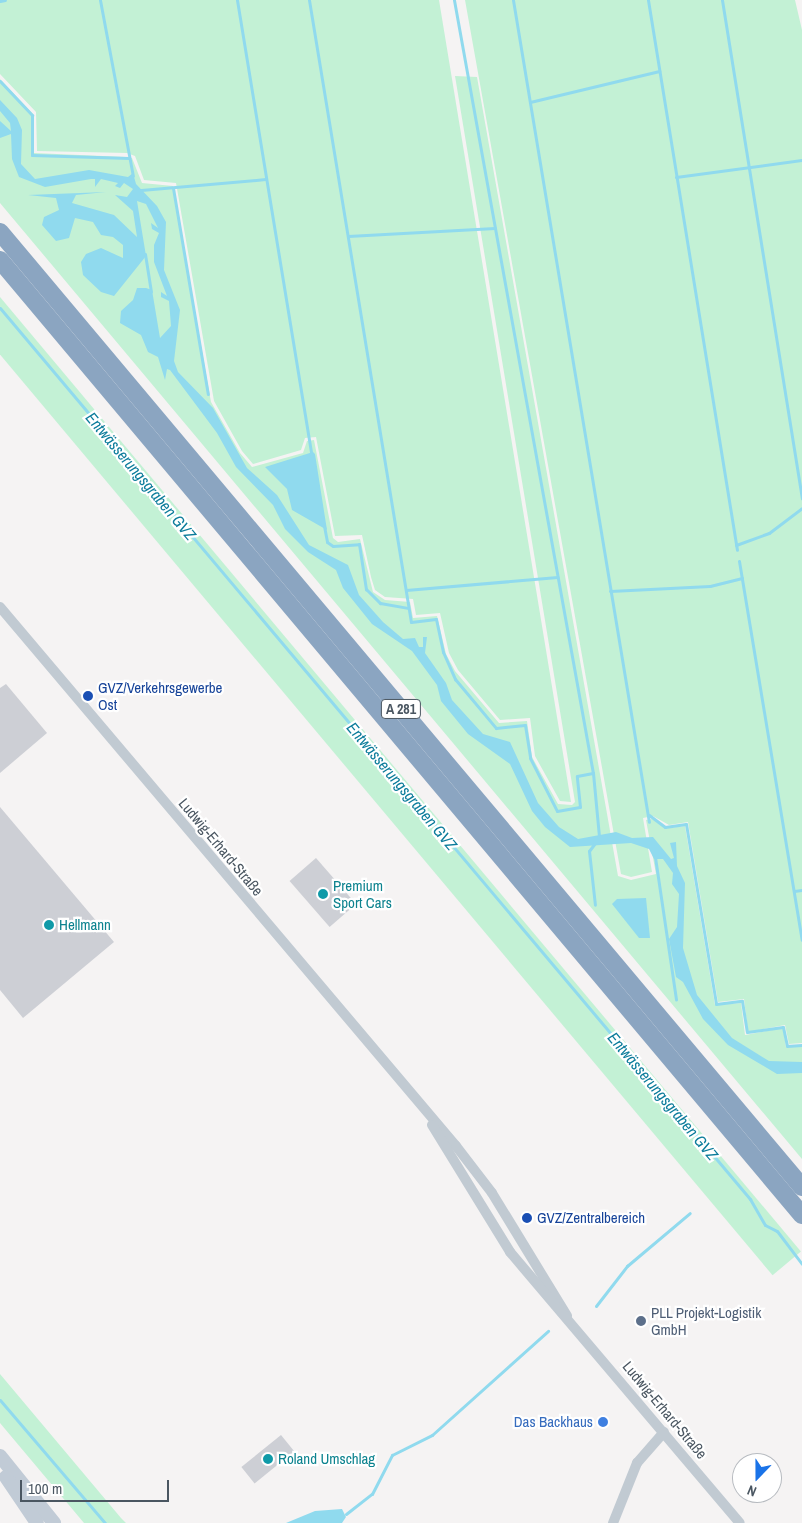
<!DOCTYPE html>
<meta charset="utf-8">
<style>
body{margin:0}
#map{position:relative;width:802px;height:1523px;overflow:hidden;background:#f5f3f3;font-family:"Archivo Narrow",sans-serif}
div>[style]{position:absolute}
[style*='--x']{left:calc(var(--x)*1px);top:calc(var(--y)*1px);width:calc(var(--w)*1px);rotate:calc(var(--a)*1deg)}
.green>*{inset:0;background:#c3f1d5;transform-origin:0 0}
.water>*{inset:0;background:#90daee}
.stream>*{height:3px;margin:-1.5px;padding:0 1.5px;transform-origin:1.5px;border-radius:1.5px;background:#90daee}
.building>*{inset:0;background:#cdcfd5;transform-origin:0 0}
.street>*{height:10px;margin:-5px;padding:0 5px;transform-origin:5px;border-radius:5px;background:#c1cad2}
.secondary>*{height:14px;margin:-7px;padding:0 7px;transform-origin:7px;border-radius:7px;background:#c1cbd6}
.highway>*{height:18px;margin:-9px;padding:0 9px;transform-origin:9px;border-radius:9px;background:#8ba5c1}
.dots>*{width:14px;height:14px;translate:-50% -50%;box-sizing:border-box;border:2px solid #fff;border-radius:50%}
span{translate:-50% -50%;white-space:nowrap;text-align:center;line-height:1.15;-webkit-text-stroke:4.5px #fff;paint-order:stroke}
.shield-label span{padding:1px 4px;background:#fff;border:1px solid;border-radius:4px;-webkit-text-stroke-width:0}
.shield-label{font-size:14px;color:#4a5661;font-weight:700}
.transit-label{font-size:15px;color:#164399}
.left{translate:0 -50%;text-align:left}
.street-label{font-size:15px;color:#4a5661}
.culture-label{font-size:15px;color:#0d838f}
.service-label{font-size:15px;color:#4e5e75}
.shop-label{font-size:15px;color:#366cbe}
.right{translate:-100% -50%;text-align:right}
.water-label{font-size:16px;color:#0c7c9b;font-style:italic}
.north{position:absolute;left:732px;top:1453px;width:50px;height:50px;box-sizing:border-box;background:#fff;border:1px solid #b7bbc0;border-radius:50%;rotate:202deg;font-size:14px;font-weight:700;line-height:20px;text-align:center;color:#4a5661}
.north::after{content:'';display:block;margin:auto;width:18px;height:22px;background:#1a73e8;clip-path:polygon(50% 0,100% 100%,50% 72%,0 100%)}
.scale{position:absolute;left:20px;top:1480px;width:149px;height:22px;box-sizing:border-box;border:2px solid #4a5661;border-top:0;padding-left:6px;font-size:15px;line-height:18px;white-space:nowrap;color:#4a5661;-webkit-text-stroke:4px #fff;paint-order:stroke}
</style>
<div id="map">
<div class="green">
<i style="clip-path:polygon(0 0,439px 0,571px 802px,560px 801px,535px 756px,530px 718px,500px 720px,458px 670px,449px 653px,440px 613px,416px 615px,413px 599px,385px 597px,375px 590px,371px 577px,362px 535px,335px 536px,316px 437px,305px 438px,301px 450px,253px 464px,242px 451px,214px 401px,176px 183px,144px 180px,135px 156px,127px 153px,37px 151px,36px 112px,0 74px)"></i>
<i style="clip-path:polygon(465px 0,795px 0,802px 30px,802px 1043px,789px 1044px,785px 1025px,748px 1032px,744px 999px,718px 1002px,688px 822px,669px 825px,653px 816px,643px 818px,652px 872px,631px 877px,621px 874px)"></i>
<i style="clip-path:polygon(455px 76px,477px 77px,618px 876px,631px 880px,656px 874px,646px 820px,652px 819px,669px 828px,685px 826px,715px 1005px,741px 1003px,745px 1035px,783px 1028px,786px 1047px,802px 1046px,802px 1159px,0 203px,0 79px,33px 114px,34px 153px,126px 157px,132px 158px,142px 183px,173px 186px,211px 402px,240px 453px,252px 467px,303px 453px,307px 441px,314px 440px,333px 538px,338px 542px,360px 539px,373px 592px,385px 600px,410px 602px,413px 618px,437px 616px,446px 654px,455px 671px,499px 723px,527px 721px,532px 757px,558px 804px,572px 805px,575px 802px)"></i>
<i style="left:0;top:297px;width:1246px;height:37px;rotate:50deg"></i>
<i style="clip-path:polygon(0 1374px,121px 1518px,126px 1523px,84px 1523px,0 1423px)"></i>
</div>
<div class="water">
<i style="clip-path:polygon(0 100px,17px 118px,22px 130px,21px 164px,35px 179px,89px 170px,128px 177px,133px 173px,136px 184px,157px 206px,166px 222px,164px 270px,180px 310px,174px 361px,178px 372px,213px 408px,247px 468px,277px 495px,309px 545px,348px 565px,359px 595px,383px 622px,403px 639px,415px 638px,419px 647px,423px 647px,423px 637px,427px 637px,425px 653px,446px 683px,452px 700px,483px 734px,510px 742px,538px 803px,559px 827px,578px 839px,616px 832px,632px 838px,653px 837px,671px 859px,674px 858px,670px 843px,676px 842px,677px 866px,685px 883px,683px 948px,697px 995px,732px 1038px,769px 1061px,802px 1062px,802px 1073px,777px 1074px,728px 1045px,703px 1019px,683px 982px,676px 977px,669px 939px,677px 927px,679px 894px,672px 884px,673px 873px,663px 859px,654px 859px,649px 849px,631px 843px,570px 847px,545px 827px,532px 811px,510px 764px,468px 734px,441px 701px,437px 685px,412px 651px,372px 624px,343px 588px,336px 570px,308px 552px,285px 529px,273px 505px,236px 467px,217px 433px,170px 370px,167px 369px,165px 380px,158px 357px,148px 352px,141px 335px,120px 323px,121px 311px,133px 300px,137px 288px,146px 288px,152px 290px,160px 338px,171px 326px,169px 301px,161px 297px,161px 292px,167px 296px,154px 262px,154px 245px,159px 233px,152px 229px,151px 223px,158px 228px,146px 204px,137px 201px,146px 256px,114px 296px,101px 292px,83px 275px,81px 262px,86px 254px,101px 248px,123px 258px,123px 245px,113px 237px,101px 235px,93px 222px,75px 218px,69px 238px,56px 241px,42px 225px,44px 217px,59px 210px,56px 198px,28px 195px,106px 192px,76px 195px,72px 203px,114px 215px,137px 237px,133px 211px,115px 195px,127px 197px,133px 189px,124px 183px,120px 188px,115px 186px,118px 183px,101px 179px,95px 187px,95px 179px,91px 179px,45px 187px,19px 177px,12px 159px,11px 134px,0 138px,0 121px,11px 131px,10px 123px,0 111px)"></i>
<i style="clip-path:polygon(313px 452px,315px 454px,327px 530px,292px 510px,287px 489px,265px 467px)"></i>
<i style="clip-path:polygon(646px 898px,650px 938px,639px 938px,612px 904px,617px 899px)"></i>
<i style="clip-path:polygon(342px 1509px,346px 1517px,342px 1523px,286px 1523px,315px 1511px)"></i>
</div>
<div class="stream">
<i style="--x:100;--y:0;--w:179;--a:79.4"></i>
<i style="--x:237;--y:0;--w:462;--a:80.7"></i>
<i style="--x:309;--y:0;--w:630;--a:80.69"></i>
<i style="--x:411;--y:622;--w:25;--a:-7"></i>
<i style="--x:436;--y:619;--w:34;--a:78"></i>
<i style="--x:443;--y:652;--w:30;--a:66"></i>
<i style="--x:455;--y:679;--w:64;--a:50.1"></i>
<i style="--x:496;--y:728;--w:29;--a:-6"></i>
<i style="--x:525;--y:725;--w:33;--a:81"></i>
<i style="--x:530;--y:758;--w:59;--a:63"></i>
<i style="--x:557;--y:811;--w:23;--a:-10"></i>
<i style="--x:580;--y:807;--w:31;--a:-96"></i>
<i style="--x:577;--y:776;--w:16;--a:-11"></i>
<i style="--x:454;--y:0;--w:785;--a:79.81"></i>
<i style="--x:593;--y:773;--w:63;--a:84.6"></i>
<i style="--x:513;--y:0;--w:833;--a:80.61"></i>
<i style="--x:648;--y:0;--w:557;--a:80.81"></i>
<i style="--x:722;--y:0;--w:505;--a:80.89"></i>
<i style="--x:0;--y:1;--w:5;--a:-11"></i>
<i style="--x:0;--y:81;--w:47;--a:46.7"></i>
<i style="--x:32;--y:115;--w:40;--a:90"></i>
<i style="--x:32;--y:155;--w:97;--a:1.8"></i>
<i style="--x:530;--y:102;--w:133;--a:-13.5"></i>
<i style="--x:676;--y:177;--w:127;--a:-7.7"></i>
<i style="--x:173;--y:188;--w:209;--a:80.4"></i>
<i style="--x:141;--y:190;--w:125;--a:-5"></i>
<i style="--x:348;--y:236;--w:147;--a:-3.1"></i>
<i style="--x:145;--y:254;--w:38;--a:81"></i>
<i style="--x:0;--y:308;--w:1165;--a:49.91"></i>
<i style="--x:750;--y:1199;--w:30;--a:60"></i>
<i style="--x:765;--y:1225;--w:13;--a:27"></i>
<i style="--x:777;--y:1231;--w:41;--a:52.9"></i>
<i style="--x:324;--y:526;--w:16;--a:79"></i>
<i style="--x:327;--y:542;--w:7;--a:34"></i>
<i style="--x:333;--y:546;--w:26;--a:-4"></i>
<i style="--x:359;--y:544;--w:46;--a:81.2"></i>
<i style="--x:366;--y:589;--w:20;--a:45"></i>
<i style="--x:380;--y:603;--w:28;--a:10"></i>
<i style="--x:736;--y:545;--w:35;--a:-20"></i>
<i style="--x:769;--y:533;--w:41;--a:-37.1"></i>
<i style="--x:739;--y:561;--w:384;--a:80.6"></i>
<i style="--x:406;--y:590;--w:152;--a:-4.9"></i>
<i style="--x:610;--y:591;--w:100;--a:-2.9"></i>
<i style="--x:710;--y:586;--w:33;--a:-14"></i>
<i style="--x:649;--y:815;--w:20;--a:37"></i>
<i style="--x:665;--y:827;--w:21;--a:-8"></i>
<i style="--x:686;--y:824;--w:182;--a:80.5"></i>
<i style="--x:716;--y:1004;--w:26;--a:-7"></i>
<i style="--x:742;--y:1001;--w:31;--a:81"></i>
<i style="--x:747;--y:1032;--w:36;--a:-8"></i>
<i style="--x:783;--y:1027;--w:19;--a:78"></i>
<i style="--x:787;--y:1046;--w:15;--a:-4"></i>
<i style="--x:595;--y:843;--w:10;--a:127"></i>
<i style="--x:589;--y:851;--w:54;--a:83.7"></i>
<i style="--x:655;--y:857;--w:144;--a:81.6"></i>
<i style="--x:794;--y:891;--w:8;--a:-7"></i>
<i style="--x:596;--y:1306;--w:51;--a:-52.2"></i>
<i style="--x:627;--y:1266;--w:82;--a:-40.1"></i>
<i style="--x:0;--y:1400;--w:162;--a:49.5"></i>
<i style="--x:346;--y:1514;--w:33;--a:-38"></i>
<i style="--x:372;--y:1494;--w:44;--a:-62.9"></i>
<i style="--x:392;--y:1455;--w:45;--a:-26.6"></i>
<i style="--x:432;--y:1435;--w:156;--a:-41.9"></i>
</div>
<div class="building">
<i style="clip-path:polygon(6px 684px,47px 733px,0 773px,0 688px)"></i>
<i style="clip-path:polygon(0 807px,114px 942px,23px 1018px,0 990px)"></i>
<i style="left:316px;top:858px;width:61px;height:35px;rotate:49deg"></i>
<i style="left:281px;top:1435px;width:21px;height:51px;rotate:51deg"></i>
</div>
<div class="street">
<i style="--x:0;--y:607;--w:706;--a:49.77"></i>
<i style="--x:456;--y:1146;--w:59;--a:52.5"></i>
<i style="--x:492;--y:1193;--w:144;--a:58.6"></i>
<i style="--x:432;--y:1125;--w:149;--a:58.4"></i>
<i style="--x:510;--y:1252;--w:355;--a:49.7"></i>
<i style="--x:613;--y:1523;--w:65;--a:-68.2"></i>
<i style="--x:637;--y:1463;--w:41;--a:-48.9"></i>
</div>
<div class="secondary">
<i style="--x:0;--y:1456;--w:86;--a:51.1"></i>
<i style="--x:6;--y:1477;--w:55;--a:56"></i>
</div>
<div class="highway">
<i style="--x:0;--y:232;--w:1247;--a:49.98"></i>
<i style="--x:0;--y:260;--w:1247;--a:49.98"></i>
</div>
<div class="dots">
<i style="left:88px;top:696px;background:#1a4fb4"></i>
<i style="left:323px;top:894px;background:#0f9aa8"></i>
<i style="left:49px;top:925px;background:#0f9aa8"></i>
<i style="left:527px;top:1218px;background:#1a4fb4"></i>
<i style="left:641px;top:1321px;background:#5c6f8a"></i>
<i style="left:603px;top:1422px;background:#3f7fe0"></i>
<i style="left:268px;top:1459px;background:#0f9aa8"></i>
</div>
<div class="shield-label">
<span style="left:401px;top:709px">A 281</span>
</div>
<div class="transit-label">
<span class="left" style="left:98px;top:696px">GVZ/Verkehrsgewerbe<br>Ost</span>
<span class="left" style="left:537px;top:1218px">GVZ/Zentralbereich</span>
</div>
<div class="street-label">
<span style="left:221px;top:847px;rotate:50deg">Ludwig-Erhard-Straße</span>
<span style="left:665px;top:1410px;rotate:50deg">Ludwig-Erhard-Straße</span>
</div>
<div class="culture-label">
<span class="left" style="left:333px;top:894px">Premium<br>Sport Cars</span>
<span class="left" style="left:59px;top:925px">Hellmann</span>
<span class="left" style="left:278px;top:1459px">Roland Umschlag</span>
</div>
<div class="service-label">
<span class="left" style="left:651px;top:1321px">PLL Projekt-Logistik<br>GmbH</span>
</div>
<div class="shop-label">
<span class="right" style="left:593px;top:1422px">Das Backhaus</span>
</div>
<div class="water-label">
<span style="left:141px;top:476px;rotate:50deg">Entwässerungsgraben GVZ</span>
<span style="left:402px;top:786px;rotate:50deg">Entwässerungsgraben GVZ</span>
<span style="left:663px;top:1096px;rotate:50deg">Entwässerungsgraben GVZ</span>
</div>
<div class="north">N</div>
<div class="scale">100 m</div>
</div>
